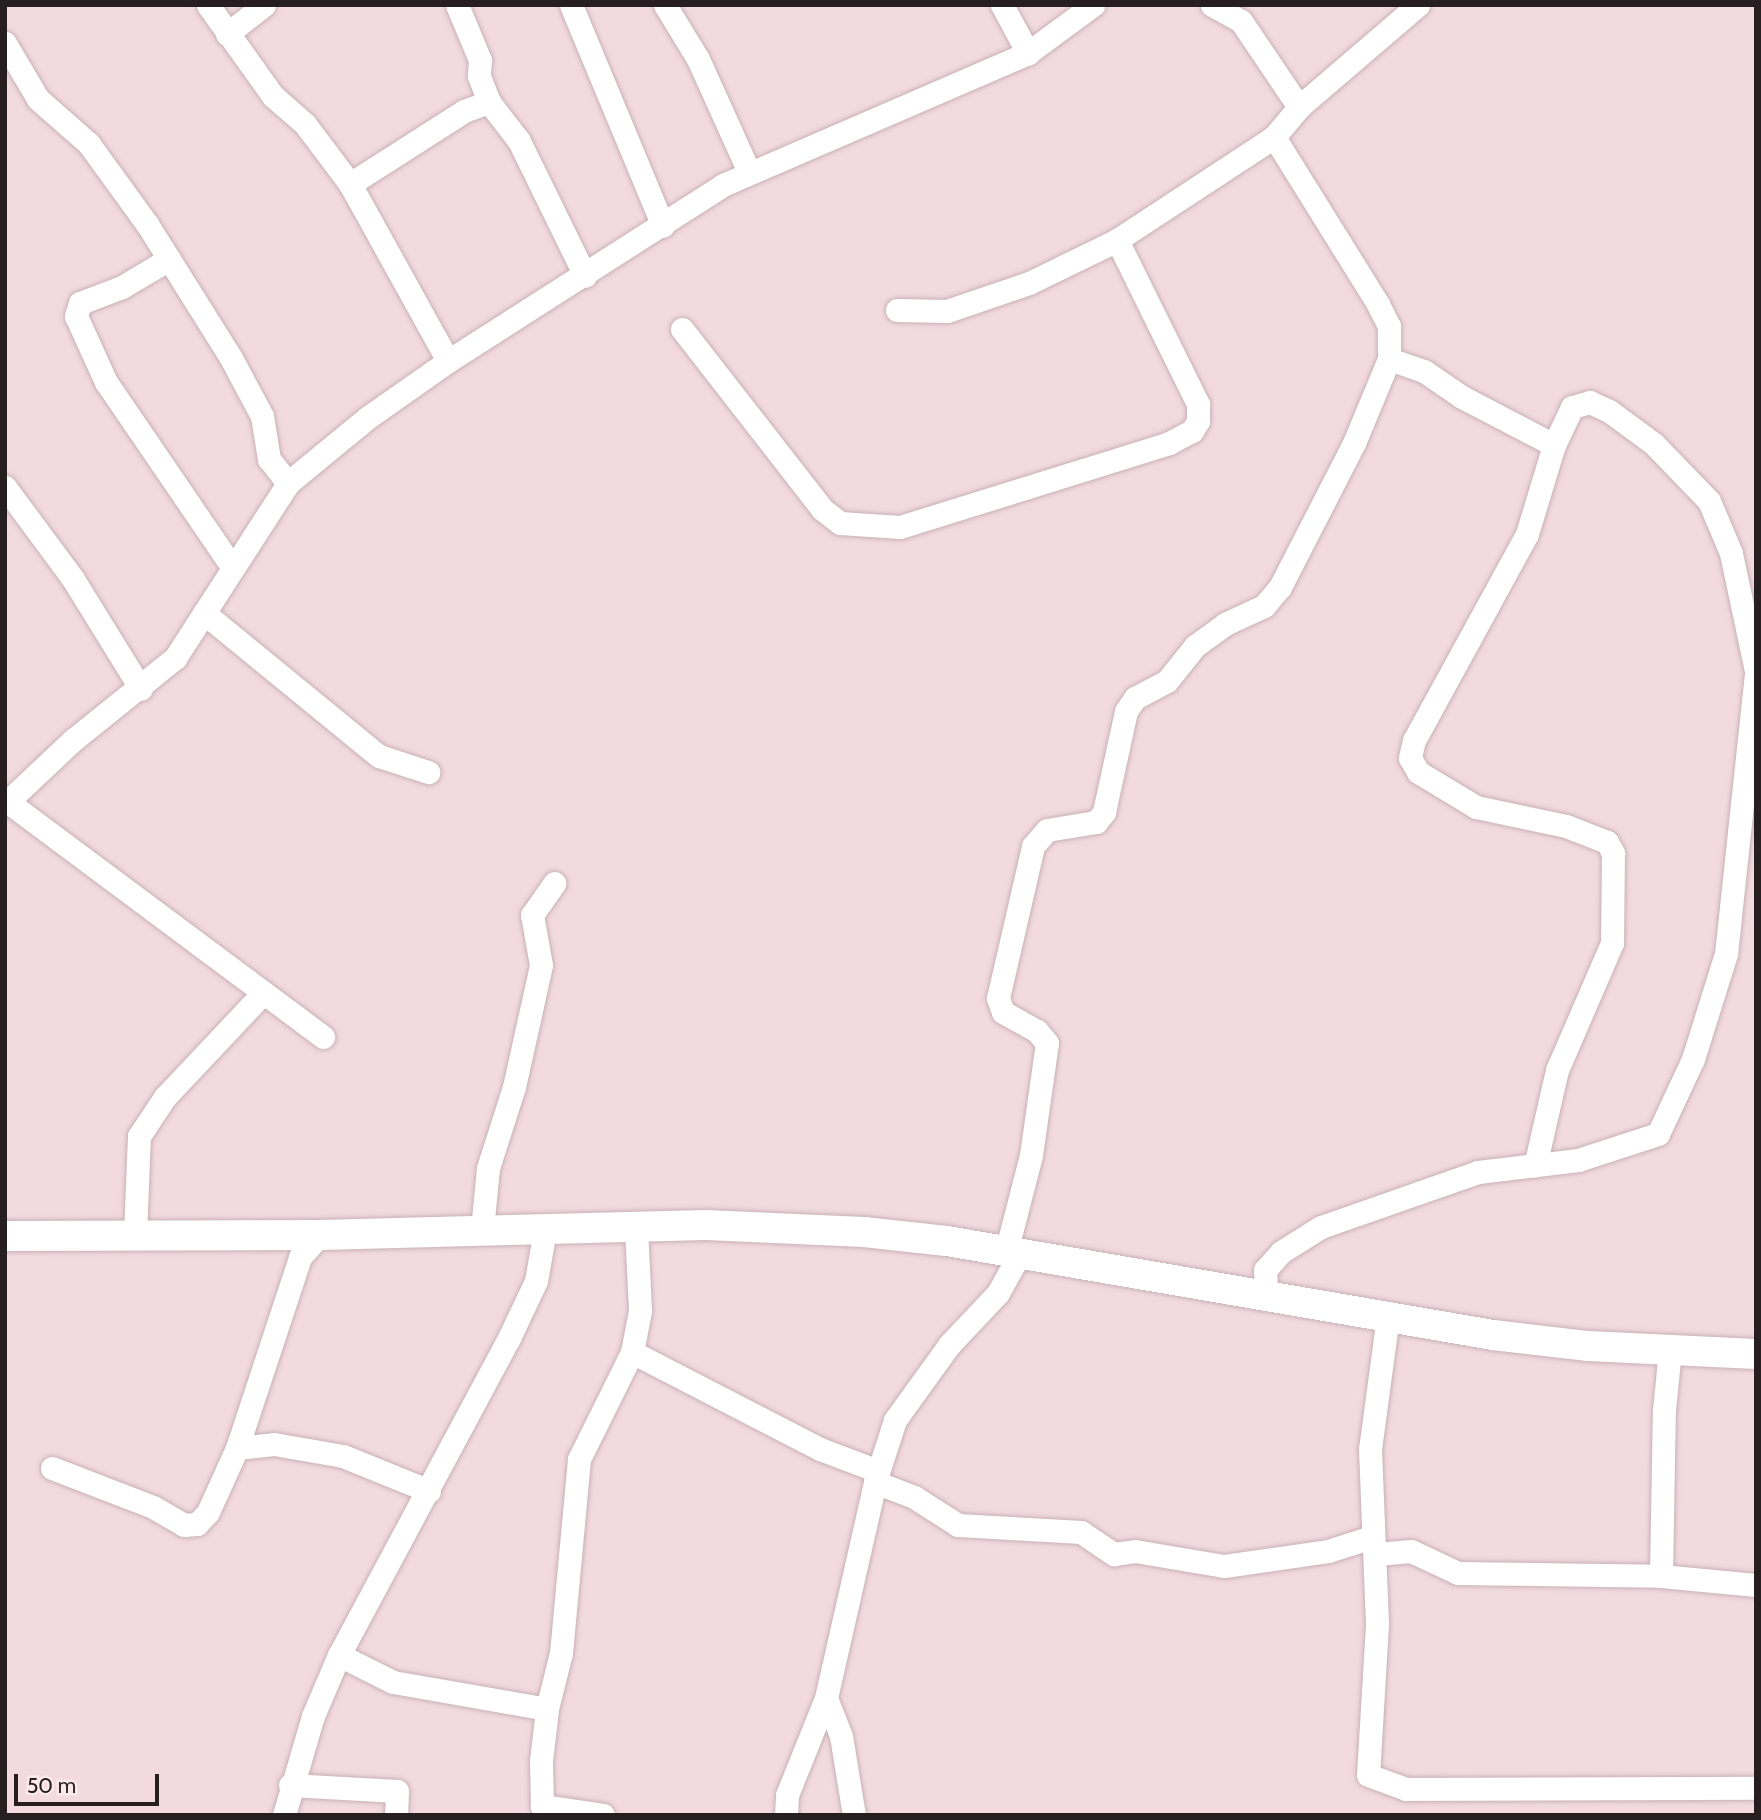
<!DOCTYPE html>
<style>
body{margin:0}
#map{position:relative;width:1761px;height:1820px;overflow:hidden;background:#f2dae0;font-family:Cabin,sans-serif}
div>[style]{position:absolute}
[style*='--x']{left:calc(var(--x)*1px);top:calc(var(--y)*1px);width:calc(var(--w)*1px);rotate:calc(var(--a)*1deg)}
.roads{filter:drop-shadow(0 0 2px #c8b1b7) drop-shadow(0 0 2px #c8b1b7)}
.minor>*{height:23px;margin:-11.5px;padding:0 11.5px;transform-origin:11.5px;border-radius:11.5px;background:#fff}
.major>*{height:30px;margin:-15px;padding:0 15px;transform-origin:15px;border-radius:15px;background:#fff}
span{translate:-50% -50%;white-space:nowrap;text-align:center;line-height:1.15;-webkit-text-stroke:5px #fce9ed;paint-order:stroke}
.frame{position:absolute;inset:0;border:7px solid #261e20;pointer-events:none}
.scale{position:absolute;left:14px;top:1774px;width:145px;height:32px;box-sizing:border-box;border:4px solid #261e20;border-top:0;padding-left:9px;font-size:21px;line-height:24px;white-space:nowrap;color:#261e20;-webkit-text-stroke:5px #fce9ed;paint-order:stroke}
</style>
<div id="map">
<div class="roads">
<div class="minor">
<i style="--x:208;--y:5;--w:112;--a:54.5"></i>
<i style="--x:273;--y:96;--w:43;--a:41.2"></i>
<i style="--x:305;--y:124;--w:75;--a:53.1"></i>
<i style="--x:350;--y:184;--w:202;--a:61"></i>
<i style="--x:457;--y:5;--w:60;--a:67.3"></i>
<i style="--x:480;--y:60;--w:16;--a:94"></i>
<i style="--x:479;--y:76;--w:28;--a:69"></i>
<i style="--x:489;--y:102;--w:49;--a:52.4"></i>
<i style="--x:519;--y:141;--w:150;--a:63.9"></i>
<i style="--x:571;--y:5;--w:239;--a:67.4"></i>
<i style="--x:665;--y:5;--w:63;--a:58.6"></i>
<i style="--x:698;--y:59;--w:124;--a:65.7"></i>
<i style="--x:1002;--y:5;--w:55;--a:61.6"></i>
<i style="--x:1212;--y:5;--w:33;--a:29"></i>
<i style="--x:1241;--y:21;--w:104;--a:56"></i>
<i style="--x:227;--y:34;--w:47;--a:-38.1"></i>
<i style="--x:5;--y:43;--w:65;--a:59.5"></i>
<i style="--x:38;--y:99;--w:68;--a:41.4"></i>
<i style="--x:89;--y:144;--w:99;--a:54.1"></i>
<i style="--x:147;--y:224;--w:158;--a:57.9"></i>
<i style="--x:231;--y:358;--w:66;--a:61.9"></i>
<i style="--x:262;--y:416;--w:44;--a:80.8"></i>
<i style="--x:269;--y:459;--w:31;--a:52"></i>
<i style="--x:350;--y:184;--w:135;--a:-32.6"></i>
<i style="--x:464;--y:111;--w:27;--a:-20"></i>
<i style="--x:169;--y:259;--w:55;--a:149.2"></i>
<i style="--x:122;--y:287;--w:45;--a:159.1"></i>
<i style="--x:80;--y:303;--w:14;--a:107"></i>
<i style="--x:76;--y:316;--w:72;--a:65.6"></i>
<i style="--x:106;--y:382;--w:225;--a:55.7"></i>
<i style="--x:897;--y:310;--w:50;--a:1.1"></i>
<i style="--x:947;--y:311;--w:87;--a:-18.9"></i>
<i style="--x:1029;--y:283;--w:98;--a:-26"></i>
<i style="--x:1117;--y:240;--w:188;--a:-33.3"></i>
<i style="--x:1274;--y:137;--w:39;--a:-50"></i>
<i style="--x:1299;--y:107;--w:157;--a:-40.6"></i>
<i style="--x:682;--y:329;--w:228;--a:52.1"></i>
<i style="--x:822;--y:509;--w:23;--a:38"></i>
<i style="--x:840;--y:523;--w:60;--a:3.8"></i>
<i style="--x:900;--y:527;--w:282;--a:-17.3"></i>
<i style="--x:1169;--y:443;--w:26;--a:-28"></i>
<i style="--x:1192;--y:431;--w:12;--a:-59"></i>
<i style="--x:1198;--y:421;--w:17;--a:-90"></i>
<i style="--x:1198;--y:404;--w:183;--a:-116.3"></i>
<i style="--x:1389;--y:359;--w:37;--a:19"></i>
<i style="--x:1424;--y:371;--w:46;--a:34.4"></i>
<i style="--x:1462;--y:397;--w:104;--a:27.6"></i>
<i style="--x:1554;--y:445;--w:93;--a:106.9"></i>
<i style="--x:1527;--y:534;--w:235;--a:118.7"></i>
<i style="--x:1414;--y:740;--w:18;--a:103"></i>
<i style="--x:1410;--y:758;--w:16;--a:60"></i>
<i style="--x:1418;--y:772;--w:68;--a:31.1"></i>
<i style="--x:1476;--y:807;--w:92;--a:11.9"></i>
<i style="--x:1566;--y:826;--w:44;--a:21.3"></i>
<i style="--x:1607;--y:842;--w:13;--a:61"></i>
<i style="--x:1613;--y:853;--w:90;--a:90.6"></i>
<i style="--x:1612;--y:943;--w:138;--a:113.4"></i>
<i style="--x:1557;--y:1070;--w:98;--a:102.9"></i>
<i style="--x:5;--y:487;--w:114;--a:53.5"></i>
<i style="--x:73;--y:579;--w:129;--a:58.3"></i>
<i style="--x:204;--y:613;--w:226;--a:39.3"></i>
<i style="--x:379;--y:756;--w:52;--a:18.1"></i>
<i style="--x:8;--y:802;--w:393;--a:36.7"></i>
<i style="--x:5;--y:804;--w:93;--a:-43.3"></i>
<i style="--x:73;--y:740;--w:131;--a:-38.8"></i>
<i style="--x:175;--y:658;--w:208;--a:-57.1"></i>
<i style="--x:288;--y:483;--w:102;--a:-39.4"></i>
<i style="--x:367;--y:418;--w:99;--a:-35.1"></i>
<i style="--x:448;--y:361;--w:326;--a:-32.6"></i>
<i style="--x:723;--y:185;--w:332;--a:-23.4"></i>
<i style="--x:1028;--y:53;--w:81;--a:-36.4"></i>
<i style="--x:636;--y:1228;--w:83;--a:87.2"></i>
<i style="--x:640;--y:1311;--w:42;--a:101"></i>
<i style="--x:632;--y:1352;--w:212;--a:27.3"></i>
<i style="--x:820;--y:1449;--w:62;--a:20.8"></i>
<i style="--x:482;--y:1230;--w:62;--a:-84.5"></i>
<i style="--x:488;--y:1168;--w:85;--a:-72.2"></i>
<i style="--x:514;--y:1087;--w:125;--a:-77.5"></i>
<i style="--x:541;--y:965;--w:51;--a:-100.2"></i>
<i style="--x:532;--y:915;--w:39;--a:-55"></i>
<i style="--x:135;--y:1235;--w:99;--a:-87.7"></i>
<i style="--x:139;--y:1136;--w:47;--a:-56.3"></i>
<i style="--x:165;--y:1097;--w:143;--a:-46.7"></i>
<i style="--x:1006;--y:1252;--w:100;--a:-75.5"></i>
<i style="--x:1031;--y:1155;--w:113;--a:-81.9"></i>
<i style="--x:1047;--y:1043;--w:16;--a:-130"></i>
<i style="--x:1037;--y:1031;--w:39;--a:-151"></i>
<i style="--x:1003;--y:1012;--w:15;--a:-110"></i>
<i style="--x:998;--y:998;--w:156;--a:-77"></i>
<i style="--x:1033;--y:846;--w:21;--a:-49"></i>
<i style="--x:1047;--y:830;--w:50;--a:-9.3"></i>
<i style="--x:1096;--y:822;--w:13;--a:-51"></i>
<i style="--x:1104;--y:812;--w:103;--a:-77.7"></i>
<i style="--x:1126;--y:711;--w:16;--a:-55"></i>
<i style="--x:1135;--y:698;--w:36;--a:-28"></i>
<i style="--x:1167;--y:681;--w:45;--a:-51.3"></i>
<i style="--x:1195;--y:646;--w:37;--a:-36"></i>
<i style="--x:1225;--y:624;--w:43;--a:-24.8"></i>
<i style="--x:1264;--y:606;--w:25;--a:-50"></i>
<i style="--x:1280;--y:587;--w:162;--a:-62.8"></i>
<i style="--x:1354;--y:443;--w:91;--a:-67.4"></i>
<i style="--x:1389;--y:359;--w:33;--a:-90"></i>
<i style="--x:1389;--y:326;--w:25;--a:-117"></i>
<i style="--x:1378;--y:304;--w:197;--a:-121.9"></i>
<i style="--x:1266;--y:1294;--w:24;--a:-92"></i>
<i style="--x:1265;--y:1270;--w:24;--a:-48"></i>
<i style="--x:1281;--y:1252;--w:47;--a:-32"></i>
<i style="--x:1321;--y:1227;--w:166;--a:-19.3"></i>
<i style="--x:1478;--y:1172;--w:101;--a:-6.8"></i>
<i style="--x:1578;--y:1160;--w:84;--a:-18"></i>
<i style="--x:1658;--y:1134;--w:83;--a:-65"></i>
<i style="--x:1693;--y:1059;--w:110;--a:-72.6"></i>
<i style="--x:1726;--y:954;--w:285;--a:-83.9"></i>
<i style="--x:1756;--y:671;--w:121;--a:-102"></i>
<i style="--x:1731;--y:553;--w:56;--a:-112.9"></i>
<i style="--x:1709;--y:501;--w:79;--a:-134"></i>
<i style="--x:1654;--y:444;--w:56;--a:-143.7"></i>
<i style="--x:1609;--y:411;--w:21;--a:-155"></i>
<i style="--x:1590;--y:402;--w:19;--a:164"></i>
<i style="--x:1572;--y:407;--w:42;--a:115.3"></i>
<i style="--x:1388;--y:1316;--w:134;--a:97.7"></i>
<i style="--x:1370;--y:1449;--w:175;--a:87.7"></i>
<i style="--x:1377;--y:1624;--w:151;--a:93.4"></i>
<i style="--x:1368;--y:1775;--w:40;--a:20.2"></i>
<i style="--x:1406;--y:1789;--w:350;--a:-0.2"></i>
<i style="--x:237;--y:1448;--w:37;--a:-6"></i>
<i style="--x:274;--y:1444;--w:70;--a:9.9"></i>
<i style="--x:343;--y:1456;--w:93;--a:22.1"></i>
<i style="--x:52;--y:1468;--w:108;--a:21.1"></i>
<i style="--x:153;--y:1507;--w:36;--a:30"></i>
<i style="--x:184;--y:1525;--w:13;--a:-4"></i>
<i style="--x:197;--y:1524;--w:16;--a:-47"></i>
<i style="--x:208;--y:1512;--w:70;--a:-65.6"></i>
<i style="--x:237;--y:1448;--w:201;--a:-71.7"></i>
<i style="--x:300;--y:1257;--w:30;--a:-48"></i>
<i style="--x:875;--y:1482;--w:42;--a:21"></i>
<i style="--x:914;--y:1497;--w:52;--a:32.5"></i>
<i style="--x:958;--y:1525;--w:123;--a:3.3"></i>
<i style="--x:1081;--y:1532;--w:40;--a:34"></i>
<i style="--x:1114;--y:1554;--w:21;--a:-8"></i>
<i style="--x:1135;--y:1551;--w:90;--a:9.6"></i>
<i style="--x:1224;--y:1566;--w:105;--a:-8.2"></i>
<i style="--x:1328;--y:1551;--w:46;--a:-17.7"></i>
<i style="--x:1376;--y:1554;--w:35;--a:-5"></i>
<i style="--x:1411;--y:1551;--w:52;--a:25.1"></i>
<i style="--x:1458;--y:1573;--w:203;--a:0.8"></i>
<i style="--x:1661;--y:1576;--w:95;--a:5.4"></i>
<i style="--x:1661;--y:1576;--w:166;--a:-89"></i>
<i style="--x:1664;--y:1410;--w:60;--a:-84.3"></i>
<i style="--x:339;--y:1655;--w:60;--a:26.6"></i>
<i style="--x:393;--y:1682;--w:156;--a:9.9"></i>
<i style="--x:826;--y:1698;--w:41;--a:68.5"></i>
<i style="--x:841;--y:1736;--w:80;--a:80.7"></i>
<i style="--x:290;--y:1785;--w:107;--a:3.2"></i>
<i style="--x:397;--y:1791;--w:24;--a:92"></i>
<i style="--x:284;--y:1815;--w:103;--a:-73.7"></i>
<i style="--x:313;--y:1716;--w:66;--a:-66.9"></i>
<i style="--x:339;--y:1655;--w:360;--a:-61.8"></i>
<i style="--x:509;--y:1338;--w:63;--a:-64.7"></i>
<i style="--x:536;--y:1281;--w:52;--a:-80"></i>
<i style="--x:603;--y:1815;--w:62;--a:-171.6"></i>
<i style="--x:542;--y:1806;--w:45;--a:-91.3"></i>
<i style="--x:541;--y:1761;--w:52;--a:-83.4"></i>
<i style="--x:547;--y:1709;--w:58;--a:-76"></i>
<i style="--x:561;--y:1653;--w:195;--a:-84.7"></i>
<i style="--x:579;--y:1459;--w:119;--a:-63.6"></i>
<i style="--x:786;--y:1815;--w:20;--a:-87"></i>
<i style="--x:787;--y:1795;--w:105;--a:-68.1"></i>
<i style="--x:826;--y:1698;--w:221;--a:-77.2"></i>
<i style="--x:875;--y:1482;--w:65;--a:-72.1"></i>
<i style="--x:895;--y:1420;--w:92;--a:-54.2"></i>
<i style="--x:949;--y:1345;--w:71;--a:-46.7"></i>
<i style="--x:998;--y:1293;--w:43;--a:-61.1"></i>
</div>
<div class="major">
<i style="--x:5;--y:1236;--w:315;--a:-0.2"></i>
<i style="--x:320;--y:1235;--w:386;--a:-1.5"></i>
<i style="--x:706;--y:1225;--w:158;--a:2.5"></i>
<i style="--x:864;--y:1232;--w:83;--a:6.2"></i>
<i style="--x:947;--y:1241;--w:554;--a:9.77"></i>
<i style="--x:1493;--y:1335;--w:96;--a:6.6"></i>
<i style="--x:1588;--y:1346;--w:168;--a:2.7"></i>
</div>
</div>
<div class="frame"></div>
<div class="scale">50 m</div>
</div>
